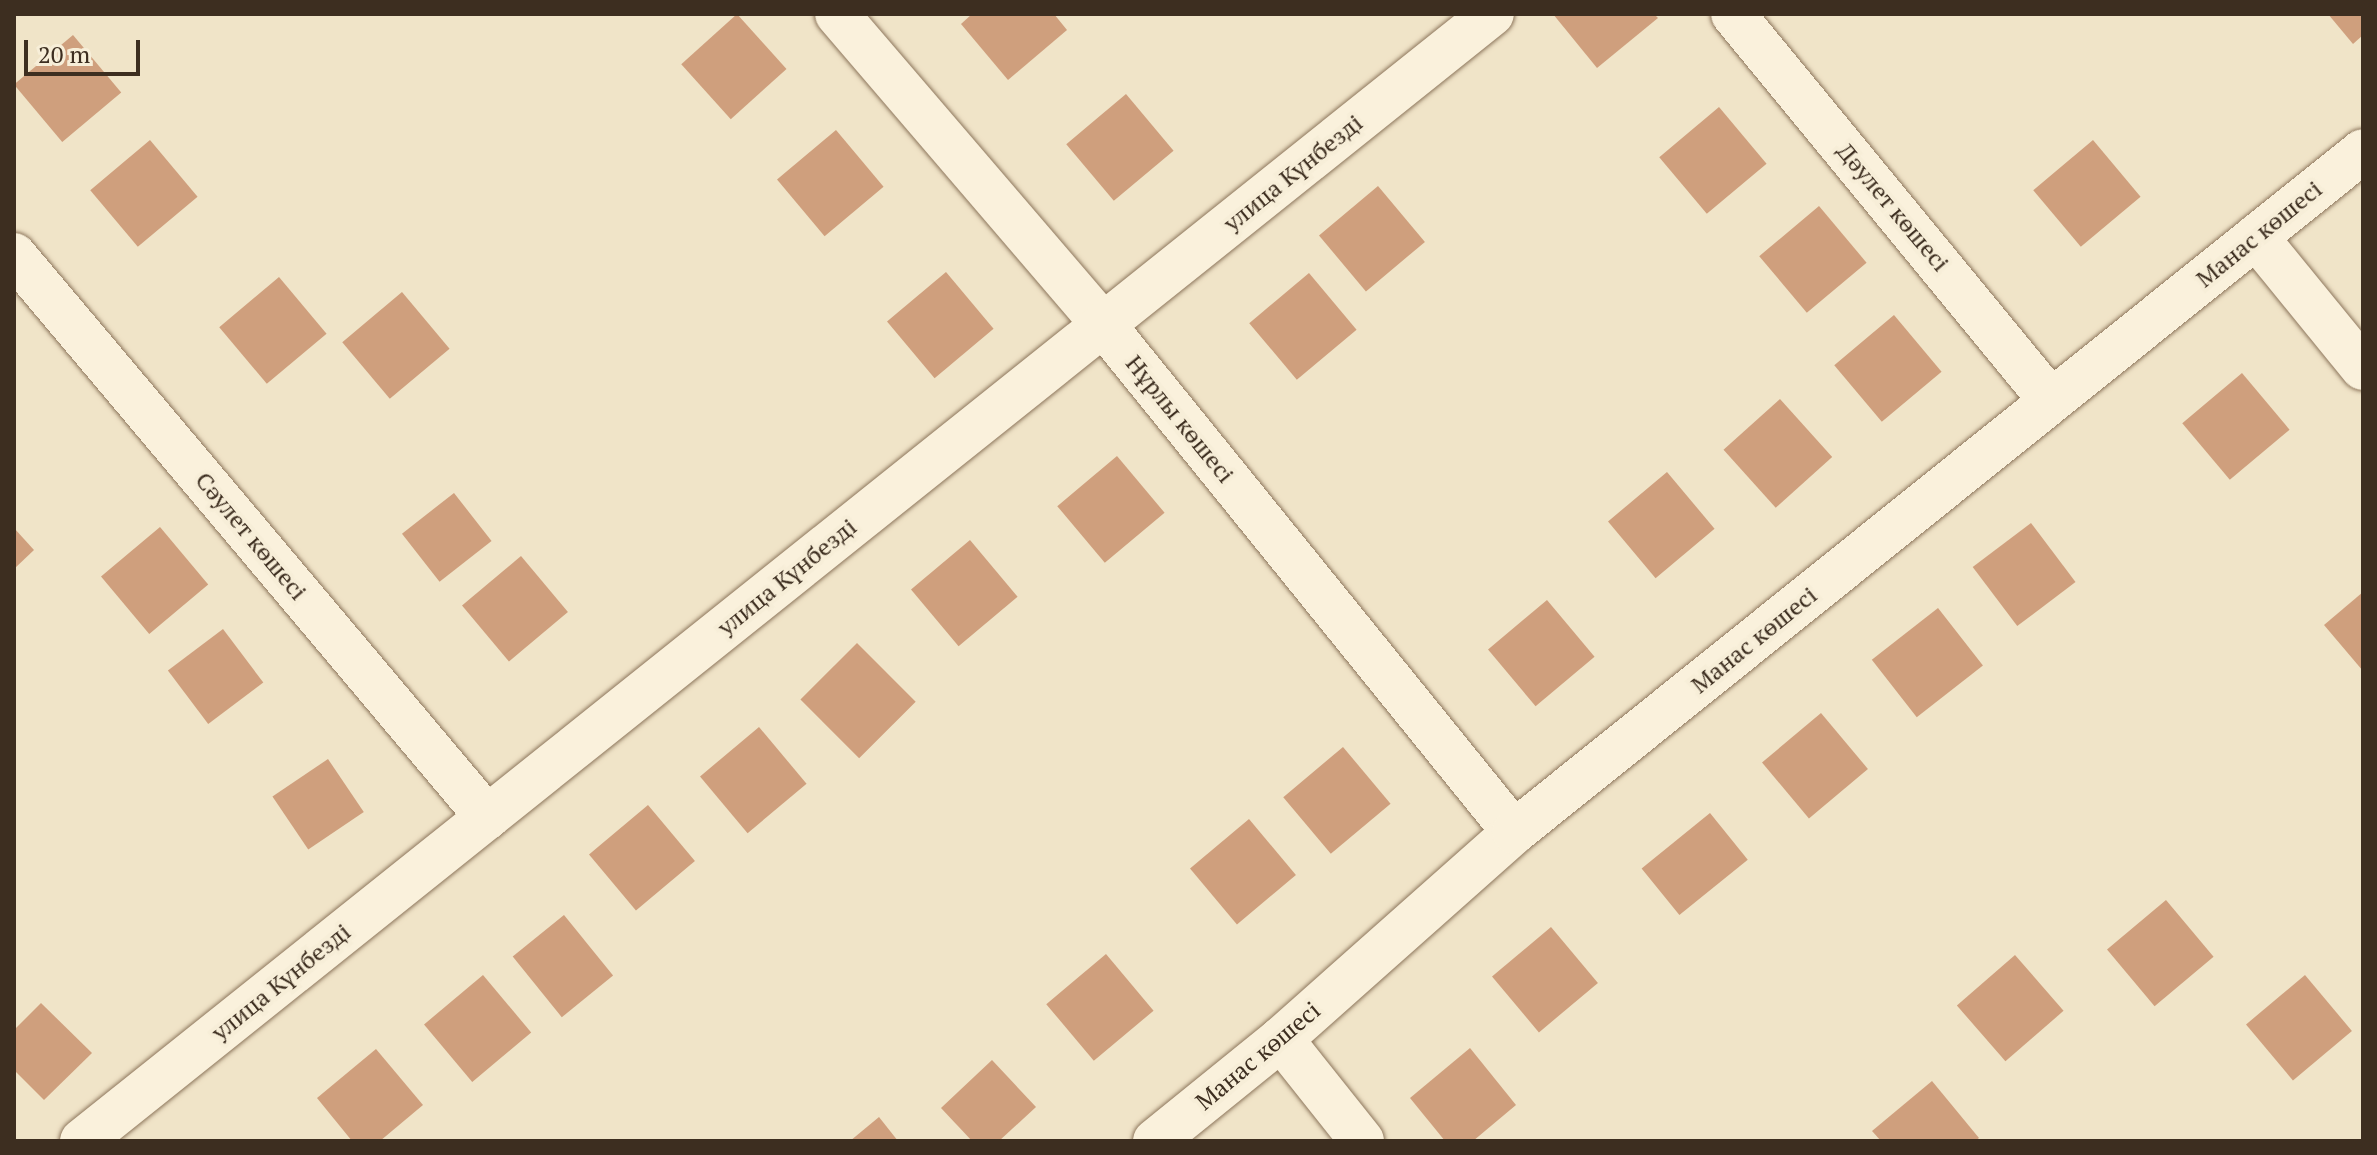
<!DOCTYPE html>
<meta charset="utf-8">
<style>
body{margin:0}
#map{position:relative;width:2377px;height:1155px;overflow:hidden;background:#f0e4c8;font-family:"PT Serif",serif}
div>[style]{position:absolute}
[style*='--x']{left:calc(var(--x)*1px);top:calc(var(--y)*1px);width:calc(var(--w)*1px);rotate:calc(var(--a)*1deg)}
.building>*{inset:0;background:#cf9f7d;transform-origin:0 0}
.roads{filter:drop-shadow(0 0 2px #8d765c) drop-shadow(0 0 2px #8d765c)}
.minor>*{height:44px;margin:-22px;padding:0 22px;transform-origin:22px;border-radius:22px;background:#faf1dc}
span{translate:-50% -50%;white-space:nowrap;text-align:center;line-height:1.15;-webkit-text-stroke:8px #f7eed8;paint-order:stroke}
.street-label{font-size:24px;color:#3d2e20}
.frame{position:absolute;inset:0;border:16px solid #3d2e20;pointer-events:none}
.scale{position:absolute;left:24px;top:40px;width:116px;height:36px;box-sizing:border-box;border:4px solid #3d2e20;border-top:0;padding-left:10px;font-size:24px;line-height:28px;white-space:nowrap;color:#3d2e20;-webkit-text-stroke:6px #f7eed8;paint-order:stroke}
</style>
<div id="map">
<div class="building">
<i style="left:737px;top:14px;width:74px;height:75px;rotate:48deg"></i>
<i style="clip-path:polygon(972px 14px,1054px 14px,1067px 30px,1008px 80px,961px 24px)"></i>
<i style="clip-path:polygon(1553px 14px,1654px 14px,1658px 18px,1597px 68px)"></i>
<i style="clip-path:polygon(2328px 14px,2363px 14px,2363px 35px,2353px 44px)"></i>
<i style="left:73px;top:35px;width:75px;height:77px;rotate:50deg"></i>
<i style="left:1126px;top:94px;width:74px;height:78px;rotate:50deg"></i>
<i style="left:1719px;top:107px;width:74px;height:78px;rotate:50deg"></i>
<i style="left:836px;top:130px;width:74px;height:77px;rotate:50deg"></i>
<i style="left:150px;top:140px;width:74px;height:78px;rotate:50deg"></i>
<i style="left:2093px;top:140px;width:74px;height:78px;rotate:50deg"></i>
<i style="left:1378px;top:186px;width:73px;height:77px;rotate:50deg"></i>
<i style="left:1819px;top:206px;width:74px;height:78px;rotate:50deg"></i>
<i style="left:946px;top:272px;width:74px;height:77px;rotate:50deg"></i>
<i style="left:1309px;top:273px;width:74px;height:78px;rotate:50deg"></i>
<i style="left:279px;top:277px;width:74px;height:78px;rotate:50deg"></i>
<i style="left:402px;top:292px;width:74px;height:78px;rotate:50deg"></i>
<i style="left:1894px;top:315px;width:74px;height:78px;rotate:50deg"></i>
<i style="left:2242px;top:373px;width:74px;height:78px;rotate:50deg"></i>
<i style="left:1780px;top:399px;width:78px;height:76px;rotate:48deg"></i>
<i style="left:1117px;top:456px;width:74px;height:78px;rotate:50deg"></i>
<i style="left:1667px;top:472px;width:74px;height:77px;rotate:50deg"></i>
<i style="left:454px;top:493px;width:61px;height:66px;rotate:52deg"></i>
<i style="left:2031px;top:523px;width:74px;height:73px;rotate:53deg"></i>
<i style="left:160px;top:527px;width:75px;height:77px;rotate:50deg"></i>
<i style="clip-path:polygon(14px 528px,34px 550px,14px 569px)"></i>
<i style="left:970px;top:540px;width:74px;height:77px;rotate:50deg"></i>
<i style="left:521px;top:556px;width:73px;height:77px;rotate:50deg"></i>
<i style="clip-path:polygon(2363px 592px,2363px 671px,2324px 625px)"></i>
<i style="left:1547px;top:600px;width:74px;height:77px;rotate:50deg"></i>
<i style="left:1938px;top:608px;width:73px;height:84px;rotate:52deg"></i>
<i style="left:223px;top:629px;width:67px;height:69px;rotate:53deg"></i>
<i style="left:857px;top:643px;width:83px;height:80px;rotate:45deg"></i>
<i style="left:1821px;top:713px;width:73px;height:77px;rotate:50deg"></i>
<i style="left:759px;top:727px;width:74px;height:77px;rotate:50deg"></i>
<i style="left:1343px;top:747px;width:74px;height:78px;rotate:50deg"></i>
<i style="left:328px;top:759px;width:64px;height:67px;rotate:56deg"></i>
<i style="left:648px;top:805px;width:73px;height:77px;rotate:50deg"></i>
<i style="left:1710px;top:813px;width:60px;height:88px;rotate:51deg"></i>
<i style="left:1249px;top:819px;width:73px;height:77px;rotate:50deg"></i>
<i style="left:2166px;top:900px;width:74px;height:77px;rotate:50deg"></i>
<i style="left:564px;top:915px;width:78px;height:66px;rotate:51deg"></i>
<i style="left:1551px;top:927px;width:73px;height:77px;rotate:50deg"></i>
<i style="left:1106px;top:954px;width:74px;height:78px;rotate:50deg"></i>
<i style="left:2015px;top:955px;width:74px;height:77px;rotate:49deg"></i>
<i style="left:483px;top:975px;width:75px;height:77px;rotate:50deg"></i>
<i style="left:2305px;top:975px;width:73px;height:77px;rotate:50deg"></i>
<i style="clip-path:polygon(41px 1003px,92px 1053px,44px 1100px,14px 1070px,14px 1030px)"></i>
<i style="clip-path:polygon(1470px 1048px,1516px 1105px,1473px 1141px,1445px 1141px,1410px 1098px)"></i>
<i style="clip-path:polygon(376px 1049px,423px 1105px,380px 1141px,352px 1141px,317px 1098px)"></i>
<i style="clip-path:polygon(992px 1060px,1036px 1107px,999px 1141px,972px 1141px,941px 1108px)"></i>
<i style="clip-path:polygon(1932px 1081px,1979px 1138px,1975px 1141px,1881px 1141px,1872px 1131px)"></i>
<i style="clip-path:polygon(879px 1117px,898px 1141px,850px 1141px)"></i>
</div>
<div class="roads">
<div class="minor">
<i style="--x:837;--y:14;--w:408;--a:49.4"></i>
<i style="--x:1103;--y:324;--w:653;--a:51.03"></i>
<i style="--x:1733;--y:14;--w:501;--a:50.59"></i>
<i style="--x:2256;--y:237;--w:169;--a:50.8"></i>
<i style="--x:14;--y:255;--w:735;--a:49.91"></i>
<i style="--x:1281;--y:1039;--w:130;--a:51.5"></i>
<i style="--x:82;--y:1141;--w:1805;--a:-38.64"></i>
<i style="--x:1155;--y:1141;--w:162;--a:-39"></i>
<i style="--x:1281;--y:1039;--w:312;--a:-41.6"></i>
<i style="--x:1514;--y:832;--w:1088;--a:-38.73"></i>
</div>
</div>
<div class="street-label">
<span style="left:1293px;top:173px;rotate:-39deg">улица Күнбезді</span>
<span style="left:1893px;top:207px;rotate:50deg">Дәулет көшесі</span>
<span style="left:2259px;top:234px;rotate:-39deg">Манас көшесі</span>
<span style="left:1180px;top:419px;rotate:51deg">Нұрлы көшесі</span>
<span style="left:251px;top:536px;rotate:50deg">Сәулет көшесі</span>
<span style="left:787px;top:577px;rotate:-39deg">улица Күнбезді</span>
<span style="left:1754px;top:640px;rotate:-39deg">Манас көшесі</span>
<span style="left:281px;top:982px;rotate:-39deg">улица Күнбезді</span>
<span style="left:1258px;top:1056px;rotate:-40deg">Манас көшесі</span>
</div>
<div class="frame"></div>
<div class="scale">20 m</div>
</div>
